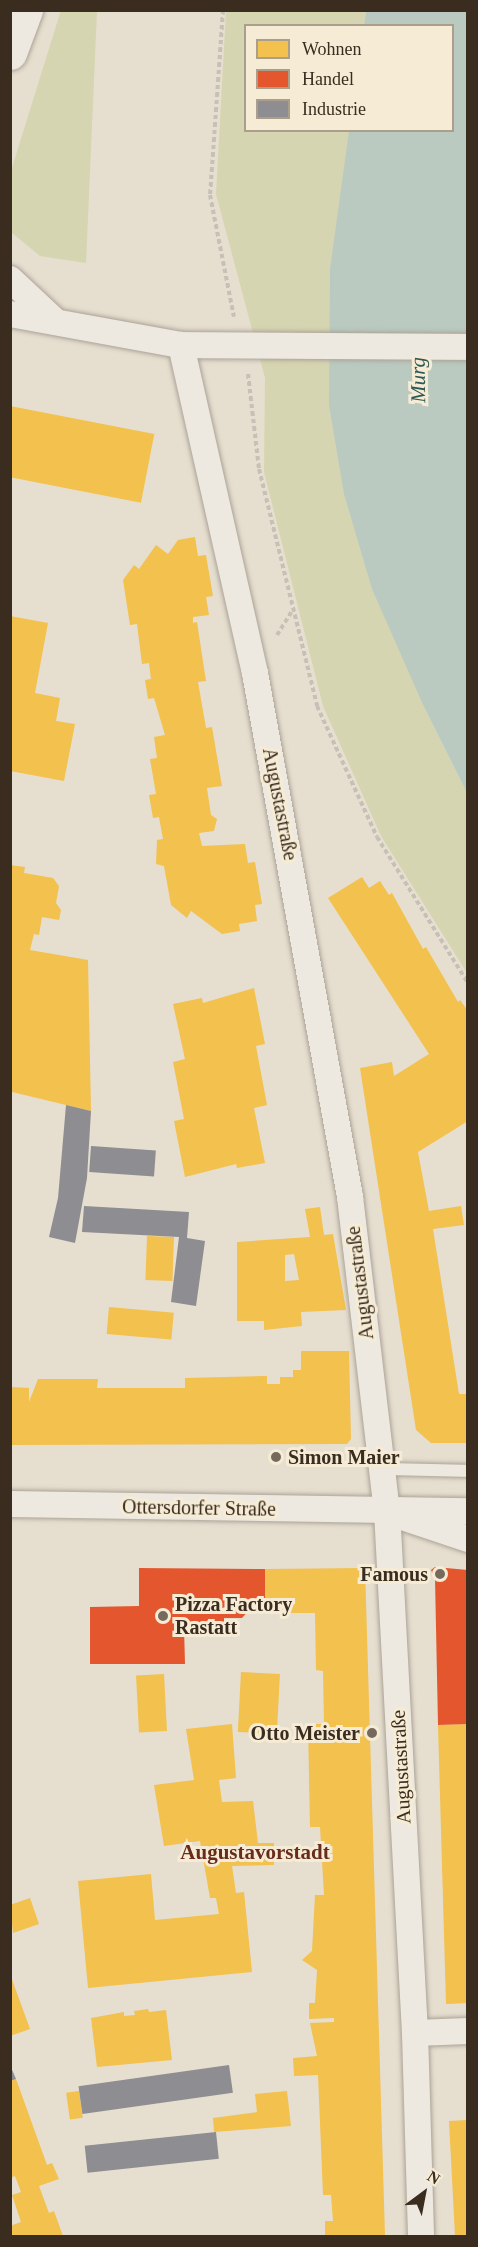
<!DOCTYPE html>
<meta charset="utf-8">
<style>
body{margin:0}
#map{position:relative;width:478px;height:2247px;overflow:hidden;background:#e6decf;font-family:Georgia,serif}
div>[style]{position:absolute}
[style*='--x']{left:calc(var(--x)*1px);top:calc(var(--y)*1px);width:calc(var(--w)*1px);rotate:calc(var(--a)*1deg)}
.green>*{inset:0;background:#d6d5b1}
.water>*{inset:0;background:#bacac0}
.homes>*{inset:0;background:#f2c14e;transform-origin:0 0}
.shops>*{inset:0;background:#e4572e}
.industry>*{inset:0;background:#8d8d92;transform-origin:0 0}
.path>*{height:4px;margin-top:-2px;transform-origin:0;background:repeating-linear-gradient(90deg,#c7c0b7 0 4.5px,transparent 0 7.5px)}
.roads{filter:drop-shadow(0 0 2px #aba397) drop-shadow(0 0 2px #aba397)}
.lane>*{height:12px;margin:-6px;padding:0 6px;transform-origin:6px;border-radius:6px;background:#eee9e0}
.street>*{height:26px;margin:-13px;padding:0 13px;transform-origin:13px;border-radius:13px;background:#eee9e0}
.secondary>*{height:33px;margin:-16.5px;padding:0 16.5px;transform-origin:16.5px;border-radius:16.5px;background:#eee9e0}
.dots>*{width:16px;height:16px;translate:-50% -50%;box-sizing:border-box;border:3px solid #f6ecd5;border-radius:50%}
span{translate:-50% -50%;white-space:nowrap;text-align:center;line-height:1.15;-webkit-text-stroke:6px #f6ecd5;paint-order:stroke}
.street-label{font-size:20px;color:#3a2c1f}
.poi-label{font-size:20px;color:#3a2c1f;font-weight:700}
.left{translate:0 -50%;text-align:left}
.right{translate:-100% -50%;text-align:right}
.water-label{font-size:21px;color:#2e5a56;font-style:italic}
.neighbourhood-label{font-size:21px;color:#682c1e;font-weight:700}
.frame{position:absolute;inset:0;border:12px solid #3a2c1f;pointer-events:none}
.legend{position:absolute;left:244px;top:24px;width:210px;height:108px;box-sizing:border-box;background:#f6ecd5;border:2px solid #ab9f8c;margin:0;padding:8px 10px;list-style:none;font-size:18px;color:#3a2c1f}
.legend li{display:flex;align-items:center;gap:12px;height:30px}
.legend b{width:30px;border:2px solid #ab9f8c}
.north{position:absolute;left:394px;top:2163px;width:60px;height:60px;-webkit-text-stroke:4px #f6ecd5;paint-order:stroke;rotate:32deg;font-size:16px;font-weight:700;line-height:24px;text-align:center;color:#3a2c1f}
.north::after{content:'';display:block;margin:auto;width:21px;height:27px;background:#3a2c1f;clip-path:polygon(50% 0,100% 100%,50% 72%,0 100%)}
</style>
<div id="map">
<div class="green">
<i style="clip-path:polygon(61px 10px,97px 11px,86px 263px,40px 256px,11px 232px,11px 171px)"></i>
<i style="clip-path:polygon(226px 11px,366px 11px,364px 25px,246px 26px,246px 130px,349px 131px,424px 707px,467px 793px,467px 973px,381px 836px,323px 706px,264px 472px,265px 378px,216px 194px)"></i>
</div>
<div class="water">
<i style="clip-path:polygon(366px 11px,467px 11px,467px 793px,424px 707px,372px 589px,344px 494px,329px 405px,330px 269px,349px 131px,452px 130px,452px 26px,364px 25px)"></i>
</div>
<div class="homes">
<i style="left:10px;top:406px;width:147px;height:70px;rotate:11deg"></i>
<i style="clip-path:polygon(195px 537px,198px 556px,206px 555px,213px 596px,206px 597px,209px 615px,193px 617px,193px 623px,197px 622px,206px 681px,198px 682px,206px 728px,212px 727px,222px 786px,207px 788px,211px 815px,217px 819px,214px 831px,199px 833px,202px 846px,245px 844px,248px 863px,255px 862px,262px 904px,255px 905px,257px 921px,239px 924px,240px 931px,222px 934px,191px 911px,187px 918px,171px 905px,164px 866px,156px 864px,157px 840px,163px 839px,159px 817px,153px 818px,149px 795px,156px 794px,150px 759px,157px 758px,154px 737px,165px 735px,154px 698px,148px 699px,145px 680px,151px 679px,149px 663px,142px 664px,137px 624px,130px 625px,123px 580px,134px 565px,139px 569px,156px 545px,168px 554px,178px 540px)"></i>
<i style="clip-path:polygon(10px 616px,48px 623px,35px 693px,60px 698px,56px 721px,75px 724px,64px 781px,10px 771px)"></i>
<i style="clip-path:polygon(10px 865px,25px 867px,24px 873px,53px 878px,59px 886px,56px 903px,61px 910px,59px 920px,42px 917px,39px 935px,34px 934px,30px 950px,88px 960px,91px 1111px,12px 1092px)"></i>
<i style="clip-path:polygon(362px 877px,369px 888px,380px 881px,389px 895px,392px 893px,423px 949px,426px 947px,458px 1002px,460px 1000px,468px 1011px,468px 1121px,418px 1152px,429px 1211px,461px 1206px,464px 1225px,433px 1229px,459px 1394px,468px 1394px,468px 1443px,431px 1443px,416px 1430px,360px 1068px,392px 1062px,394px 1076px,429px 1054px,328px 898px)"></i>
<i style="clip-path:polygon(254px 988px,265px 1044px,256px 1046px,267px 1105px,254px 1108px,265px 1163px,237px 1168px,236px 1164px,185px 1177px,174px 1121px,184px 1119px,173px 1062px,185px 1059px,173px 1004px,202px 998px,203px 1003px)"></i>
<i style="clip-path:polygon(evenodd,320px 1207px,324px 1235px,333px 1234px,346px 1310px,301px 1312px,302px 1326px,264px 1330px,264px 1321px,237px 1321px,237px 1242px,310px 1237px,305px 1209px,320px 1207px,294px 1254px,299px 1280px,285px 1281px,285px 1255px,294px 1254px)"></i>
<i style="left:147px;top:1236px;width:27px;height:44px;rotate:2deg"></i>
<i style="left:109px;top:1307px;width:65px;height:27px;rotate:5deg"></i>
<i style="clip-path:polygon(301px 1351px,349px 1351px,351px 1439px,347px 1444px,10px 1445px,10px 1387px,29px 1388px,29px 1402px,38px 1379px,98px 1379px,97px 1388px,185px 1388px,185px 1378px,263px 1376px,267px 1376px,267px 1384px,280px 1384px,280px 1377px,293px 1377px,293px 1370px,301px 1370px)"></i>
<i style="clip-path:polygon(365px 1568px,385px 2236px,325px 2236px,325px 2221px,333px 2221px,331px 2195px,323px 2195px,318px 2075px,294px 2076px,293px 2058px,317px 2056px,310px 2023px,334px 2022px,334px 2018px,309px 2019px,309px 2003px,315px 2003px,317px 1970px,302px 1960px,312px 1951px,315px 1895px,324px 1895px,320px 1827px,310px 1827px,308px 1724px,324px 1724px,323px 1671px,316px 1670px,315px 1613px,265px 1613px,265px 1569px)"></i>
<i style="left:241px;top:1672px;width:39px;height:60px;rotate:3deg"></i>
<i style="left:164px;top:1674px;width:57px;height:28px;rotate:87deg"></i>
<i style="clip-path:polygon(232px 1724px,236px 1778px,219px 1780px,222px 1802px,253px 1801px,258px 1843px,274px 1843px,274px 1865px,232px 1866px,236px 1893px,244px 1892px,252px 1972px,88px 1988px,78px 1881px,151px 1874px,155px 1920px,219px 1914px,216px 1898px,210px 1898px,200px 1841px,164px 1846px,154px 1785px,194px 1780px,186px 1729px)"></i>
<i style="clip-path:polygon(468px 1724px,468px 2003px,446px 2004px,438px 1725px)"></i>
<i style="clip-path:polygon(30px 1898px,39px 1924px,13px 1933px,10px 1905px)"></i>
<i style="clip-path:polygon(10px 1974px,30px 2029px,10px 2036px)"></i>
<i style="clip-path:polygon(148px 2009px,149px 2012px,166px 2010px,172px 2060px,97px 2067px,91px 2018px,124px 2012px,124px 2016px,135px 2015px,134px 2011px)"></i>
<i style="clip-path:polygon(16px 2079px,47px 2165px,52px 2163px,59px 2179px,39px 2186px,49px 2213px,54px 2211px,63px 2236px,13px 2236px,10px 2231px,10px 2226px,21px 2222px,12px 2195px,21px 2192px,15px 2176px,10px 2178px,10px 2081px)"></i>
<i style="left:79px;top:2091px;width:27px;height:13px;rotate:82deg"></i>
<i style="clip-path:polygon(287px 2091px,291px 2126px,214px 2132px,213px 2118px,257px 2112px,255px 2094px)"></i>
<i style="clip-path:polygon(468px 2120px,468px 2236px,455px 2236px,449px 2121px)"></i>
</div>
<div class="shops">
<i style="clip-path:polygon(435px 1567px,468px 1570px,468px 1724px,438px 1725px,435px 1579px,431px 1570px)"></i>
<i style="clip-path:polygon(139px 1568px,265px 1569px,265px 1608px,251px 1608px,242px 1618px,224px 1618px,224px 1627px,184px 1627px,185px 1664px,90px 1664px,90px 1607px,139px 1606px)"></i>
</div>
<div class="industry">
<i style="clip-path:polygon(66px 1105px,91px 1111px,87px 1178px,75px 1243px,49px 1237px,58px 1198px)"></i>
<i style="left:91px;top:1146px;width:65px;height:26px;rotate:4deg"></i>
<i style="clip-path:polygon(84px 1206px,189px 1212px,187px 1238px,205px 1241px,196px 1306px,171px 1302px,179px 1237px,82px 1232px)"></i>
<i style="clip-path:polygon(10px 2065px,16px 2079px,10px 2081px)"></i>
<i style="left:229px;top:2065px;width:28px;height:152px;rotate:82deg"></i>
<i style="left:216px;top:2132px;width:27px;height:132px;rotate:84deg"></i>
</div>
<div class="path">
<i style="--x:223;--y:10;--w:185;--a:94"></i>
<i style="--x:210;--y:195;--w:124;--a:78.9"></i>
<i style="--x:248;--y:374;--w:96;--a:83.4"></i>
<i style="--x:259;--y:469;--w:244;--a:76.2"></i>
<i style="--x:317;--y:706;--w:144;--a:65.4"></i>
<i style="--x:377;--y:837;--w:172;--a:58.1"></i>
<i style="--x:277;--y:635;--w:28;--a:-58"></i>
</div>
<div class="roads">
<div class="lane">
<i style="--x:382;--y:1469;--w:86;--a:1.3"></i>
</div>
<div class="street">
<i style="--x:10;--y:279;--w:63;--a:43.1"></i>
<i style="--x:10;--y:314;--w:174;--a:10.3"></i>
<i style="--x:181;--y:345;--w:287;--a:0.4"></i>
<i style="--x:181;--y:345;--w:336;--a:77.3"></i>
<i style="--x:255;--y:673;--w:533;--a:79.72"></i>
<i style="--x:350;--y:1197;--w:316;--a:83.3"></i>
<i style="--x:387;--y:1511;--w:523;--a:86.93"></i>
<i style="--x:415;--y:2033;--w:203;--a:88.3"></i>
<i style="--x:10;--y:1504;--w:458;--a:0.9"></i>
<i style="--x:402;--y:1517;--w:70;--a:18.4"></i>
<i style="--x:415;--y:2033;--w:53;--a:-2.2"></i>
</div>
<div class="secondary">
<i style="--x:10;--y:53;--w:46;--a:-69.6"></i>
</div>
</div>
<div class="dots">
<i style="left:276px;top:1457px;background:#766a5d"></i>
<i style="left:440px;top:1574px;background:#766a5d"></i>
<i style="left:163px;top:1616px;background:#766a5d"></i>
<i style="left:372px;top:1733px;background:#766a5d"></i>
</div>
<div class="street-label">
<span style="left:280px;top:804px;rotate:79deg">Augustastraße</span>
<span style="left:360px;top:1283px;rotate:-97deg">Augustastraße</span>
<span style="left:199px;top:1508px;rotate:1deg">Ottersdorfer Straße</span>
<span style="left:401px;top:1767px;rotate:-93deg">Augustastraße</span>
</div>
<div class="poi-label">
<span class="left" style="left:288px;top:1457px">Simon Maier</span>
<span class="right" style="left:428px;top:1574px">Famous</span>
<span class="left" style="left:175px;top:1616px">Pizza Factory<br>Rastatt</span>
<span class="right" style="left:360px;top:1733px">Otto Meister</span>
</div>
<div class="water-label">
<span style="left:418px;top:380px;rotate:-91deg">Murg</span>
</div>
<div class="neighbourhood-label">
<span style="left:255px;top:1852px">Augustavorstadt</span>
</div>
<div class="frame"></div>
<ul class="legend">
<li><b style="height:16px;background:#f2c14e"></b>Wohnen</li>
<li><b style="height:16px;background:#e4572e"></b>Handel</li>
<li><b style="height:16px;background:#8d8d92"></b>Industrie</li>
</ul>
<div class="north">N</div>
</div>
